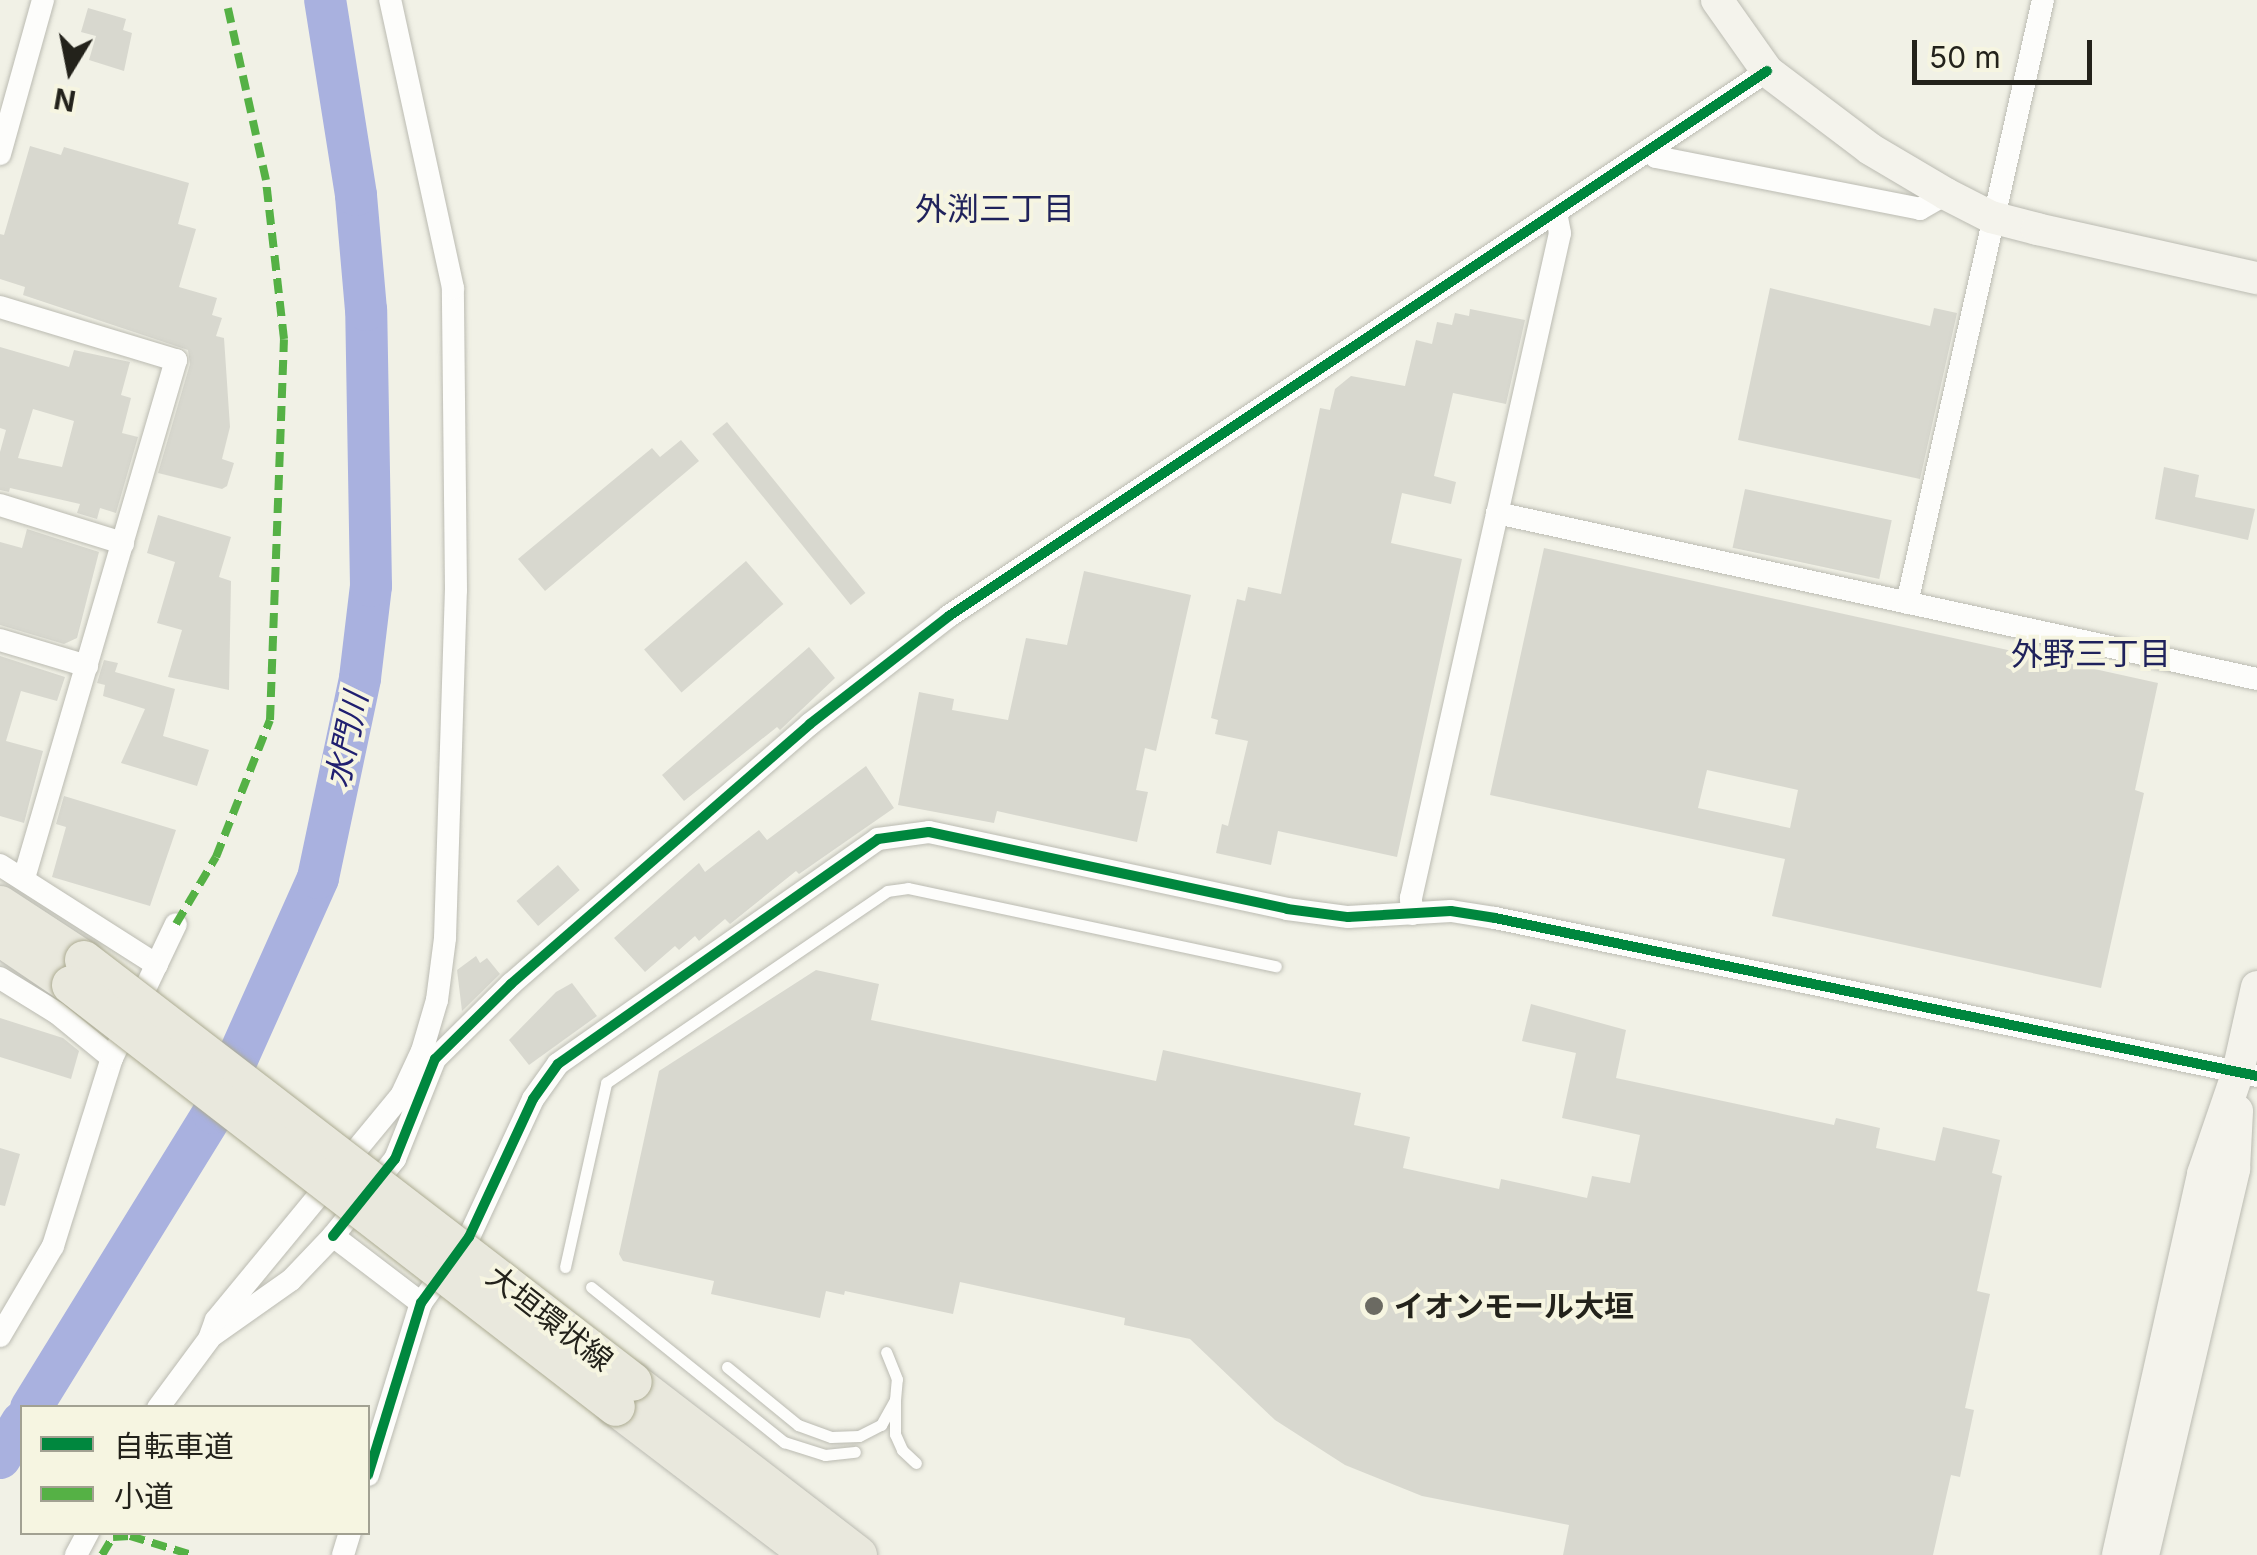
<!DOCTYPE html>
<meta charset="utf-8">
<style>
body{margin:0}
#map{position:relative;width:2257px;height:1555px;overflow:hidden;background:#f1f1e6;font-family:Inter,"Noto Sans JP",sans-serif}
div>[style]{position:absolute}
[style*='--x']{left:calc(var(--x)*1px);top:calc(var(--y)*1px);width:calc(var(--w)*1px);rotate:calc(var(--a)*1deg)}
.river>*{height:42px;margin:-21px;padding:0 21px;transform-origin:21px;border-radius:21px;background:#a9b1df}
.building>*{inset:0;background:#d8d8cf;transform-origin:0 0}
.roads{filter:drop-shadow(0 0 2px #bbbbb2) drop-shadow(0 0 2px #bbbbb2)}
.lane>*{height:11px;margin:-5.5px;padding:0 5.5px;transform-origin:5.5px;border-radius:5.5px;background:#fdfdfb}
.street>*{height:22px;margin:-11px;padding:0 11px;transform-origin:11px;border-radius:11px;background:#fdfdfb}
.secondary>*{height:32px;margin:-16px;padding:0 16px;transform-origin:16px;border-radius:16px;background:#f4f3ec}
.primary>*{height:38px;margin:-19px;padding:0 19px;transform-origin:19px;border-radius:19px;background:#e9e8dd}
.bridges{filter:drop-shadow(0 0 2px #acab92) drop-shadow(0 0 2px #acab92)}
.primary-bridge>*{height:38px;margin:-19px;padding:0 19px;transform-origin:19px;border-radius:19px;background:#e9e8dd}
.quiet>*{height:8px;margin-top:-4px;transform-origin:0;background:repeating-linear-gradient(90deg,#55b145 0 15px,transparent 0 23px)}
.cycleway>*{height:10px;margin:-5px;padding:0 5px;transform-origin:5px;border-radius:5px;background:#00873e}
.dots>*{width:28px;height:28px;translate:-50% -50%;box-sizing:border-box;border:5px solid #f6f5e1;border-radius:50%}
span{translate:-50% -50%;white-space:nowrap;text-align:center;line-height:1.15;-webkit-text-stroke:8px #f6f5e1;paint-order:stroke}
.poi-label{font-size:30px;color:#23221b;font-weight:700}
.left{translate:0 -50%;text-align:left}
.street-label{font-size:30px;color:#23221b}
.neighbourhood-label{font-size:32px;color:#1f225b}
.water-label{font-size:32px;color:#212070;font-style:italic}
.legend{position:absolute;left:20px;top:1405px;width:350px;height:130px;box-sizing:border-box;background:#f6f5e1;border:2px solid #a2a192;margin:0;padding:12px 18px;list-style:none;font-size:30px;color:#23221b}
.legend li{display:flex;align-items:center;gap:20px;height:50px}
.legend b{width:50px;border:2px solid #a2a192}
.north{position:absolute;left:20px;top:20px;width:100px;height:100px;-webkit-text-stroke:8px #f6f5e1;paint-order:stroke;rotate:190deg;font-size:28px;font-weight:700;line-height:40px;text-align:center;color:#23221b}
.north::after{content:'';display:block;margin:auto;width:35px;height:45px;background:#23221b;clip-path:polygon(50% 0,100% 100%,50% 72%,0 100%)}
.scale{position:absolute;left:1912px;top:40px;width:180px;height:45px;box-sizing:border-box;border:5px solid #23221b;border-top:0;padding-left:12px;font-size:30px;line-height:35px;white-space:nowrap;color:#23221b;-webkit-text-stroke:8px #f6f5e1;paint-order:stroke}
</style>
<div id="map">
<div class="river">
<i style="--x:31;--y:1408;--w:347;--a:-58.3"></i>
<i style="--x:213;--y:1113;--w:257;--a:-65.9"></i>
<i style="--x:318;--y:878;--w:204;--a:-78.1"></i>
<i style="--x:360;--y:678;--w:93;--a:-83.2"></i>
<i style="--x:371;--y:586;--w:276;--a:-91"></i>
<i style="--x:366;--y:310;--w:115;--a:-95"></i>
<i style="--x:356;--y:195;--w:197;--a:-99"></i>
<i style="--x:0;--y:1458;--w:42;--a:-58.6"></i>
</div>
<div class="building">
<i style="clip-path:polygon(88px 8px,126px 19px,123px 30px,132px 33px,124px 71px,89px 60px,96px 36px,81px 32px)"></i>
<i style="clip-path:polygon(30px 146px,61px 155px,64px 147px,189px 183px,178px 224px,196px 229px,179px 287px,217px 298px,212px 315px,222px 318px,216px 336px,224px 338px,230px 427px,222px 459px,234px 463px,227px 486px,222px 489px,158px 473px,190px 364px,188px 350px,23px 295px,25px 287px,0 279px,0 234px,4px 235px)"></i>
<i style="clip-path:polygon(1770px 288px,1930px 326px,1934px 308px,1957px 313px,1920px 479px,1738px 440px)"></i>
<i style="clip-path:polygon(1470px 309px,1525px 320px,1506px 404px,1453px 393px,1434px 476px,1456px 482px,1451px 504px,1402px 493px,1391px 543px,1462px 559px,1397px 857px,1278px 831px,1271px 865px,1216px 853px,1222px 824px,1228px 826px,1248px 741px,1215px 734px,1218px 720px,1211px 718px,1237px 599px,1245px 601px,1248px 587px,1281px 594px,1320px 408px,1330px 410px,1335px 389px,1351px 376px,1405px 386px,1416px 340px,1432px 344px,1437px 322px,1452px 325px,1455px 313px,1469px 316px)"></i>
<i style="clip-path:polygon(evenodd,0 347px,69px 367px,74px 350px,130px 362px,121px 395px,131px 398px,122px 433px,138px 437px,116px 513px,100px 508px,97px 519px,77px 513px,80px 504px,10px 488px,9px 492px,0 490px,0 452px,6px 430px,0 428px,0 347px,33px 409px,74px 421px,62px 467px,18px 458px,33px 409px)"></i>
<i style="left:727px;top:422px;width:220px;height:19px;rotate:51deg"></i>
<i style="clip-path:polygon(681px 440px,699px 461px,545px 591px,518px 559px,652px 448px,660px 457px)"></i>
<i style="clip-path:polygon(2164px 467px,2199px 475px,2195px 497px,2255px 509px,2248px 540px,2155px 519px)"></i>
<i style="left:1745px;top:489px;width:150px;height:60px;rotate:12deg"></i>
<i style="clip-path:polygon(158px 515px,231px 537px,219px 577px,231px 581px,229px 690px,168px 677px,182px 630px,157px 623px,175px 562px,147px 553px)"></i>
<i style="clip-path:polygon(27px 529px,99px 552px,77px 638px,64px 644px,0 625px,0 542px,22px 548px)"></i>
<i style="clip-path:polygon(evenodd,1544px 548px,2158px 683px,2135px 790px,2144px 793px,2101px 988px,1772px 916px,1785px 859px,1490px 795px,1544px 548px,1707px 770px,1798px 790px,1790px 828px,1698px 808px,1707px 770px)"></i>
<i style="left:746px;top:561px;width:57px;height:135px;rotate:49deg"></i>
<i style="clip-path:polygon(1084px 571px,1191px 595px,1156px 751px,1145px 748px,1136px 790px,1148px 792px,1137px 842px,997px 811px,994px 823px,898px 805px,919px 692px,954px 699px,952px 710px,1008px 720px,1026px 638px,1067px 645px)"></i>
<i style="clip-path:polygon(809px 647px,835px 678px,780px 730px,777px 727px,684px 801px,662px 775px)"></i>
<i style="clip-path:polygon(0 656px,65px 677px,57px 701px,21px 691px,6px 741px,43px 751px,24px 823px,0 816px)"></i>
<i style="clip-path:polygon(104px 660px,118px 663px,115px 672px,175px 689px,163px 736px,209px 750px,197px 786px,121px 763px,145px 709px,103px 696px,105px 685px,97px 683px)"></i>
<i style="clip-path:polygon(866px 766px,894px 808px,799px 874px,796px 871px,730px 924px,725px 919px,699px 941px,695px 936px,679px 950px,675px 946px,645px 972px,614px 938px,699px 863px,705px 872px,759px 830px,767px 840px)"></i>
<i style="clip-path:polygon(64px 796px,176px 830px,150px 906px,52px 877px,66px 827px,56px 824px)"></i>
<i style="left:558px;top:865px;width:33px;height:55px;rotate:49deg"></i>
<i style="clip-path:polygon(476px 956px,480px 963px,487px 958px,500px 974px,462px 1011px,457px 970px)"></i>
<i style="clip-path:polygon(816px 970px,879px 984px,871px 1020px,1156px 1081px,1163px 1050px,1361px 1093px,1354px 1125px,1410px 1137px,1403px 1168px,1499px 1189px,1501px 1179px,1587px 1198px,1592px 1176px,1630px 1183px,1640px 1135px,1562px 1118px,1576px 1053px,1522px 1041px,1531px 1004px,1626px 1030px,1616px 1078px,1834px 1125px,1836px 1118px,1880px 1128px,1876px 1148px,1935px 1161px,1943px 1127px,2000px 1140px,1992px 1173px,2002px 1176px,1977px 1291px,1990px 1294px,1965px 1408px,1974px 1410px,1960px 1477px,1951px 1475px,1933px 1555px,1563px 1555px,1569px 1525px,1422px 1496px,1345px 1465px,1275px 1420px,1190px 1339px,1124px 1325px,1125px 1318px,960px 1282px,953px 1314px,845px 1291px,844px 1295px,826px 1291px,820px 1318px,711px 1294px,714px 1281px,623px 1261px,619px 1254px,659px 1071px)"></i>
<i style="clip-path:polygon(572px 983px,597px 1016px,529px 1065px,509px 1040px,556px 992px)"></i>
<i style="clip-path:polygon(0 1018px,63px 1038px,79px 1051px,71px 1079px,0 1057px)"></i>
<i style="clip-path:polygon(0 1148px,20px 1154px,5px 1206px,0 1205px)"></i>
</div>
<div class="roads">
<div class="lane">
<i style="--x:565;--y:1267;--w:189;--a:-77.4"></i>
<i style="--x:606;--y:1083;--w:340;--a:-34.3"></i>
<i style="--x:887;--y:891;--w:21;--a:-8"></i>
<i style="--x:908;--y:888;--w:376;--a:12"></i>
<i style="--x:591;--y:1287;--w:248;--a:38.8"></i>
<i style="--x:784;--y:1442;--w:43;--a:17.6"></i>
<i style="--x:825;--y:1455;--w:30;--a:-6"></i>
<i style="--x:727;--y:1367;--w:92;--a:39.2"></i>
<i style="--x:798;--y:1425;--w:35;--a:20"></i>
<i style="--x:831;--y:1437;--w:28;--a:-2"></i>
<i style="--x:859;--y:1436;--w:25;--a:-27"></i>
<i style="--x:881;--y:1425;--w:29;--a:-61"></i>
<i style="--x:895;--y:1400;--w:21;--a:-85"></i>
<i style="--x:897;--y:1379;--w:29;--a:-112"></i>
<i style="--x:895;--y:1400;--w:34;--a:90"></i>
<i style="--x:895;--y:1434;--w:17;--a:66"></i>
<i style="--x:902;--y:1450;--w:19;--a:43"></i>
</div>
<div class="street">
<i style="--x:1650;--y:150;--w:9;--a:49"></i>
<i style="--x:1656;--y:157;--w:269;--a:11.1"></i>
<i style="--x:1920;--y:209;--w:30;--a:-30"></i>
<i style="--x:0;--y:154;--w:160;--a:-74.4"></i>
<i style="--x:0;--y:307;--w:184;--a:16.8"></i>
<i style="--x:176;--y:360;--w:540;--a:106.35"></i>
<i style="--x:0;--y:505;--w:129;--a:17.2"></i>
<i style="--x:1497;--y:513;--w:778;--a:12.32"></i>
<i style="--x:1907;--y:603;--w:618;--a:-77.29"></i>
<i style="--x:0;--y:640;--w:91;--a:16.6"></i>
<i style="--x:0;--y:865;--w:186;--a:32.5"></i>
<i style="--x:1412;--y:914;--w:16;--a:-94"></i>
<i style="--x:1411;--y:898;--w:681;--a:-77.37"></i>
<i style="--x:1560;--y:233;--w:21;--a:-101"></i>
<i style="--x:0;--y:978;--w:67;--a:31.6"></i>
<i style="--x:57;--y:1013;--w:71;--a:39.3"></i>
<i style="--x:333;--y:1236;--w:99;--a:-51.2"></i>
<i style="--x:395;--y:1159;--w:108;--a:-68.2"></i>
<i style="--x:435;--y:1059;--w:107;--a:-44.6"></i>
<i style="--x:511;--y:984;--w:396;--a:-41"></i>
<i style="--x:810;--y:724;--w:176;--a:-37.8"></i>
<i style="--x:949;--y:616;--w:983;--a:-33.67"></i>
<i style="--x:213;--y:1335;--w:95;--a:-35.2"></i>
<i style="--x:291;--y:1280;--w:61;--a:-46.3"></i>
<i style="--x:333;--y:1236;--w:111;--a:37.3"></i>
<i style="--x:0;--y:1336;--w:104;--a:-59.5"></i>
<i style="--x:53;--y:1246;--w:197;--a:-72.6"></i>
<i style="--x:112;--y:1058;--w:148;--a:-64.5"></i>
<i style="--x:158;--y:1408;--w:86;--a:-53.5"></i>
<i style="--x:209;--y:1339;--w:20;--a:-70"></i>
<i style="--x:216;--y:1320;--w:293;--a:-50.5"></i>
<i style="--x:402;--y:1094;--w:47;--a:-65.1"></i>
<i style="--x:422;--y:1051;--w:53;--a:-73.6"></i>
<i style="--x:437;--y:1000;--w:63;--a:-82.6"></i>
<i style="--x:445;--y:938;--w:348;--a:-88.2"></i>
<i style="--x:456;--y:590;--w:302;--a:-90.6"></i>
<i style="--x:453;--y:288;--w:295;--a:-102.3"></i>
<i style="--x:368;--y:1475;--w:180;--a:-72.9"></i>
<i style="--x:421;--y:1303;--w:82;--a:-54"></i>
<i style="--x:469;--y:1237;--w:152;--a:-65.1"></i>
<i style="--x:533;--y:1099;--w:43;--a:-54.5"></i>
<i style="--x:558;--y:1064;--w:391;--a:-35.1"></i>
<i style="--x:878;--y:839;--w:51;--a:-7.8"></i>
<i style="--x:929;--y:832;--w:366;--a:12.1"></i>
<i style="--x:1287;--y:909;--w:62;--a:7.5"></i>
<i style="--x:1348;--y:917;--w:103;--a:-3.3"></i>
<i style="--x:1451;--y:911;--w:45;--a:9"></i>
<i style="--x:1495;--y:918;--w:778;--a:11.71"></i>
<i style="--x:76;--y:1555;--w:26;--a:-62"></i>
<i style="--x:343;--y:1555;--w:24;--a:-73"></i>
</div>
<div class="secondary">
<i style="--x:1717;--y:0;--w:87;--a:54.8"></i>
<i style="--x:1767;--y:71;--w:129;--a:37.1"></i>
<i style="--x:1870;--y:149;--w:88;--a:30.6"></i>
<i style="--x:1946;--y:194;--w:51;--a:27.1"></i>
<i style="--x:1991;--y:217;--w:48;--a:14.6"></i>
<i style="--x:2037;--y:229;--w:225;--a:12.6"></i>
<i style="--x:2118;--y:1555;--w:390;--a:-77.4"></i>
<i style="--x:2203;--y:1174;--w:108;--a:-71.1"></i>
<i style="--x:2238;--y:1072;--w:87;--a:-77.4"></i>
<i style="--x:2143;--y:1555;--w:397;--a:-76.7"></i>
<i style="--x:2234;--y:1169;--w:58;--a:-87"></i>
</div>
<div class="primary">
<i style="--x:0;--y:905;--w:100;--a:33.2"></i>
<i style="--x:0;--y:937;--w:86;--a:34.1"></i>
<i style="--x:633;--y:1382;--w:284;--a:37.6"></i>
<i style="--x:616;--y:1407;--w:244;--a:37.3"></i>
</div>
</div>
<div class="bridges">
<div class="primary-bridge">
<i style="--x:84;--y:960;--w:692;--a:37.55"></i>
<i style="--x:71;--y:985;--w:689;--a:37.75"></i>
</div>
</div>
<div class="quiet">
<i style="--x:176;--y:924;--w:78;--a:-59.2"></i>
<i style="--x:216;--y:857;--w:147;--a:-68.5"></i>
<i style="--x:270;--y:720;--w:381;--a:-87.9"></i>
<i style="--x:284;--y:339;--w:160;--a:-96.5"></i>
<i style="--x:266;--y:180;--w:184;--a:-102.5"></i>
<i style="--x:102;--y:1555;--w:21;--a:-59"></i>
<i style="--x:113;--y:1537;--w:17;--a:-3"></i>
<i style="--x:130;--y:1536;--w:65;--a:17"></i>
</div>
<div class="cycleway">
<i style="--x:333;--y:1236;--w:99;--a:-51.2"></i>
<i style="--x:395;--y:1159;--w:108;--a:-68.2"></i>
<i style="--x:435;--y:1059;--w:107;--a:-44.6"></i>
<i style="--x:511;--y:984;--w:396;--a:-41"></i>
<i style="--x:810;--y:724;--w:176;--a:-37.8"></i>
<i style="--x:949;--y:616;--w:983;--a:-33.67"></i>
<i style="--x:368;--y:1475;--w:180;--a:-72.9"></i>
<i style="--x:421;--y:1303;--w:82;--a:-54"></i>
<i style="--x:469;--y:1237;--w:152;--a:-65.1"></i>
<i style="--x:533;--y:1099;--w:43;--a:-54.5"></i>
<i style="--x:558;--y:1064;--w:391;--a:-35.1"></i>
<i style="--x:878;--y:839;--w:51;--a:-7.8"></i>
<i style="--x:929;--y:832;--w:366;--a:12.1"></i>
<i style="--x:1287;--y:909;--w:62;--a:7.5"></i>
<i style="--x:1348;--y:917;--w:103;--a:-3.3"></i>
<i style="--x:1451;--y:911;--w:45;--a:9"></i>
<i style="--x:1495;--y:918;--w:778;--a:11.71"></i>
</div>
<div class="dots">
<i style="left:1374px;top:1306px;background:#6b6a62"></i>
</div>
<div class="poi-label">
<span class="left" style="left:1394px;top:1306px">イオンモール大垣</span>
</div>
<div class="street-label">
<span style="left:550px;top:1318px;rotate:38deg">大垣環状線</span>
</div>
<div class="neighbourhood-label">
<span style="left:995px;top:209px">外渕三丁目</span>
<span style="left:2091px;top:654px">外野三丁目</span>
</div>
<div class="water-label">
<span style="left:347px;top:740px;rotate:-78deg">水門川</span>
</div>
<ul class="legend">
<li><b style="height:12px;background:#00873e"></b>自転車道</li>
<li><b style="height:12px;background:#55b145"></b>小道</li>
</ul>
<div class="north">N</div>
<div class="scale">50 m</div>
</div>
